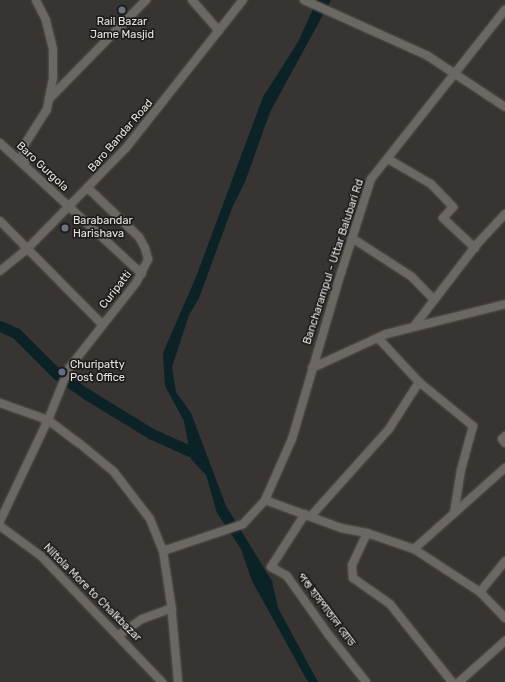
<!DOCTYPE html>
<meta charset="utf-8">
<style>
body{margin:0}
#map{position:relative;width:505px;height:682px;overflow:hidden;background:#383431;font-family:Rubik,"Noto Sans Bengali",sans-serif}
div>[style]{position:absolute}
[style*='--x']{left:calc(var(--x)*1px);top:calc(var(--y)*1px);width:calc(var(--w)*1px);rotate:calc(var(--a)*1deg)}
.water>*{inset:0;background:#0b2227}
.river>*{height:11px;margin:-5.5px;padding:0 5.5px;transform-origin:5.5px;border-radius:5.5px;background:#0b2227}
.roads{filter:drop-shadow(0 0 1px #565351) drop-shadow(0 0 1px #565351)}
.minor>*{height:8px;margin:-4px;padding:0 4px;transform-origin:4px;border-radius:4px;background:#6b6763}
.dots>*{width:11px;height:11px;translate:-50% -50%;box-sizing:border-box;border:2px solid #1e1c1a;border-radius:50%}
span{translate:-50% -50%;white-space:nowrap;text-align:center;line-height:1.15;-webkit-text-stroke:3.5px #1e1c1a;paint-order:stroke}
.poi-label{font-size:11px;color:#e5e3e1}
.left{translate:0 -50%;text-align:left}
.street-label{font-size:11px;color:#e5e3e1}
</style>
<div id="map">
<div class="water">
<i style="clip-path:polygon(317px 0,331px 0,270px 112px,245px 182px,232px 208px,199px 298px,189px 315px,172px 367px,176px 392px,191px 413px,226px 506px,272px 581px,278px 608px,318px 682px,308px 682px,252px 581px,241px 549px,217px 513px,206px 475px,191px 459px,184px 421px,165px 386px,163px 353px,196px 277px,263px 97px,298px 42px)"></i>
</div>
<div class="river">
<i style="--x:0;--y:326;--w:17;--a:24"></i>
<i style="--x:16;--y:333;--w:58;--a:45"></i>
<i style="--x:57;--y:374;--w:37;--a:34"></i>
<i style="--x:88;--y:395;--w:75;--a:31.4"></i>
<i style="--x:152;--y:434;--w:42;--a:24.1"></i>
</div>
<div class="roads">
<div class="minor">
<i style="--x:192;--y:0;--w:41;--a:48.9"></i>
<i style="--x:304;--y:0;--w:136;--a:24.3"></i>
<i style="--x:428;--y:56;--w:92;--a:33.5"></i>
<i style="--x:49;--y:99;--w:139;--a:-45.6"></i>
<i style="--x:0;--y:143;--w:193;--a:42.7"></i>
<i style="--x:388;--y:159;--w:50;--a:30.2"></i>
<i style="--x:431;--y:184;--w:32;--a:46"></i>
<i style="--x:453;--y:207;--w:15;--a:132"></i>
<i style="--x:443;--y:218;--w:44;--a:43.2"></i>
<i style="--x:25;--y:164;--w:12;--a:-99"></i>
<i style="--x:23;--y:152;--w:8;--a:-76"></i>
<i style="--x:25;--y:144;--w:41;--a:-57.8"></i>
<i style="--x:47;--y:109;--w:32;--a:-79"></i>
<i style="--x:53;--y:78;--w:29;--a:-90"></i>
<i style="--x:53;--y:49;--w:30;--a:-104"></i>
<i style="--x:46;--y:20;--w:22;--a:-117"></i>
<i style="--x:0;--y:221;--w:145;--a:45.3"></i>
<i style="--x:352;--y:238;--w:72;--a:33"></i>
<i style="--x:412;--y:277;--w:32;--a:46"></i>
<i style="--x:0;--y:271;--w:35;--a:-39"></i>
<i style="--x:27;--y:249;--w:141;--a:-45.6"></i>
<i style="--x:126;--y:148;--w:189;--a:-51.7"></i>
<i style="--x:415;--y:325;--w:103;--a:-52.5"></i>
<i style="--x:478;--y:243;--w:40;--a:-47"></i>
<i style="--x:312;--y:368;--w:81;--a:-24.7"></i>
<i style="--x:386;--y:334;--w:123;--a:-14.1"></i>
<i style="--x:419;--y:382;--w:70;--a:39.2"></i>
<i style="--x:473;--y:426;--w:46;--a:105.3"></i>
<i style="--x:461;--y:470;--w:44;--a:99.2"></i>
<i style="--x:0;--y:403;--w:51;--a:19.5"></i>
<i style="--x:48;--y:420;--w:39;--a:37"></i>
<i style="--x:79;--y:443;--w:45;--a:39.6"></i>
<i style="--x:114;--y:472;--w:59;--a:52.5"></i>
<i style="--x:150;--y:519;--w:35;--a:68"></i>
<i style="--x:163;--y:551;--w:53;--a:81.3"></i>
<i style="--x:171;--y:603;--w:79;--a:84.9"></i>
<i style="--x:505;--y:436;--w:4;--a:135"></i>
<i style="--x:502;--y:439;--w:5;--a:53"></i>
<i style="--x:265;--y:500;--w:81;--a:20.2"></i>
<i style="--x:341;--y:528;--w:26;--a:11"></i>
<i style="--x:367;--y:533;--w:50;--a:18.8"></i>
<i style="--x:414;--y:549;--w:79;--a:33.1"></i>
<i style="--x:480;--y:592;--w:36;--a:46"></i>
<i style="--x:305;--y:514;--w:63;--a:122.7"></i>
<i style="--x:271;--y:567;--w:18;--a:29"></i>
<i style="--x:287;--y:576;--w:71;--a:54.7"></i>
<i style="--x:328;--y:634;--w:61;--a:51.6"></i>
<i style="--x:311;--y:516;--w:117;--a:-48.1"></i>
<i style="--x:389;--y:429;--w:56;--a:-57.4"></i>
<i style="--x:419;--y:382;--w:59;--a:-132.9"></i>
<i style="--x:0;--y:521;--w:112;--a:-64.6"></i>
<i style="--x:48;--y:420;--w:56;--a:-68"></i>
<i style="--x:69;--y:368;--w:108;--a:-51.8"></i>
<i style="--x:136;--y:283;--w:27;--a:-63"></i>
<i style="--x:148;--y:259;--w:11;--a:-105"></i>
<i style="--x:145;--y:248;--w:13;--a:-119"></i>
<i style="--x:139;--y:237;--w:69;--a:-136.2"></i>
<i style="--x:0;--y:526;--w:51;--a:36.2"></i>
<i style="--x:41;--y:556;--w:175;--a:46.2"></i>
<i style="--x:367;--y:533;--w:35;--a:115"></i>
<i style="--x:352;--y:565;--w:13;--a:86"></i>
<i style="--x:353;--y:578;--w:45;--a:35.1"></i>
<i style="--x:390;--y:604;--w:100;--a:51.5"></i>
<i style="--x:414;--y:549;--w:122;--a:-41.7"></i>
<i style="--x:163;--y:551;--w:84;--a:-18.6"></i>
<i style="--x:243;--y:524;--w:33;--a:-47"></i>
<i style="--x:265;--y:500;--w:67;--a:-66.1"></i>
<i style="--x:292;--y:439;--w:173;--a:-73.6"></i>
<i style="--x:341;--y:273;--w:99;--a:-72.3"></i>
<i style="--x:371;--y:179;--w:216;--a:-51.6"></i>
<i style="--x:480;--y:592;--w:40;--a:-51"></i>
<i style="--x:119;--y:635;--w:28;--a:-35"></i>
<i style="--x:142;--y:619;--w:32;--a:-20"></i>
<i style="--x:459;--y:682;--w:62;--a:-41.7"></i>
</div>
</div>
<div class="dots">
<i style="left:122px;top:10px;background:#6b7280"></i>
<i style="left:65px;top:228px;background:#6b7280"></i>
<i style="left:62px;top:372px;background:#5c6f8a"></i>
</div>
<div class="poi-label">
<span style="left:122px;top:29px">Rail Bazar<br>Jame Masjid</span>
<span class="left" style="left:73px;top:228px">Barabandar<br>Harishava</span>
<span class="left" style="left:70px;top:372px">Churipatty<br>Post Office</span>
</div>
<div class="street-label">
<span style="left:121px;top:136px;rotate:-49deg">Baro Bandar Road</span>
<span style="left:42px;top:167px;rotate:43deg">Baro Gurgola</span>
<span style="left:334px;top:262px;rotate:-72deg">Bancharampul - Uttar Balubari Rd</span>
<span style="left:116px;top:290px;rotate:-52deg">Curipatti</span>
<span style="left:92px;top:593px;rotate:45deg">Niltola More to Chalkbazar</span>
<span style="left:326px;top:610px;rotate:53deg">পশু হাসপাতাল রোড</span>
</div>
</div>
